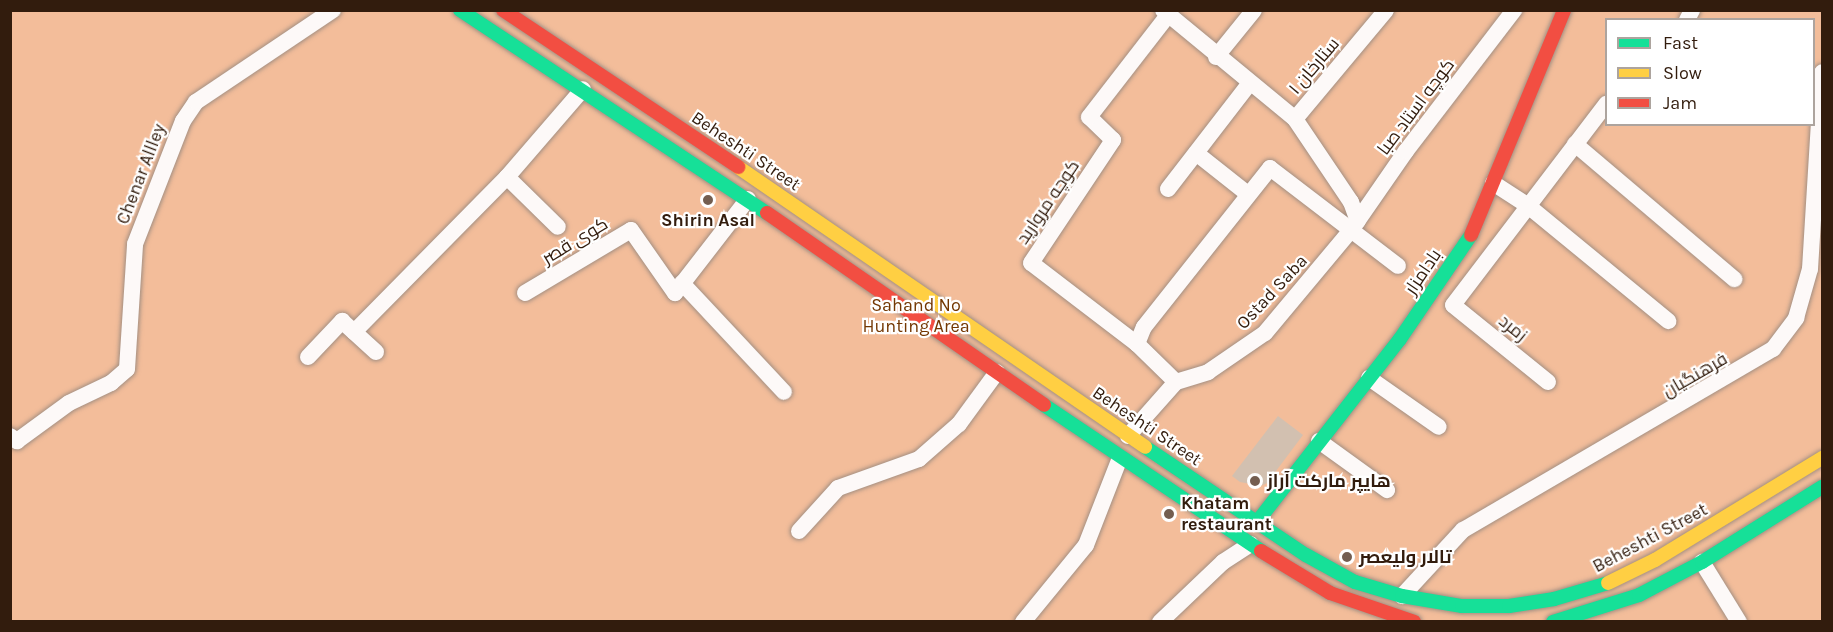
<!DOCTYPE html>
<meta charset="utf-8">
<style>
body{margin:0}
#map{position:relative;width:1833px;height:632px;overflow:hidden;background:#efdacd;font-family:Karla,Cairo,sans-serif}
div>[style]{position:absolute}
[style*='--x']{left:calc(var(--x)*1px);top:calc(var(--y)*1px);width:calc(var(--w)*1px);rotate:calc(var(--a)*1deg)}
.green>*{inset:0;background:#f3bd9a}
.building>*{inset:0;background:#d2c0b0}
.roads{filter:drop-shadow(0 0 2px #a38f82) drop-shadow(0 0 2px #a38f82)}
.street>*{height:16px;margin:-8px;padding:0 8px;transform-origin:8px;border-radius:8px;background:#fdf9f8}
.fast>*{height:14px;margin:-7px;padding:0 7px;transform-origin:7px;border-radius:7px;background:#16e098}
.slow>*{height:14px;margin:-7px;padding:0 7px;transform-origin:7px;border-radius:7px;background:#ffcf43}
.jam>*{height:14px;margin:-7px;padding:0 7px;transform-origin:7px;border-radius:7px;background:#f24e42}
.dots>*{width:16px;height:16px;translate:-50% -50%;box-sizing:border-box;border:3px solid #fff;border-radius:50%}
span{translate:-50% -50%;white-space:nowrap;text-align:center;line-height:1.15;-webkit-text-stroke:4.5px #fff;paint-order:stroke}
.street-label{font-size:18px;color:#321c0d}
.poi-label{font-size:18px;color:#321c0d;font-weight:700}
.left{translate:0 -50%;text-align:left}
.park-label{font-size:18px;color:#733702}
.frame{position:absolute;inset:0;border:12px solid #321c0d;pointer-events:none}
.legend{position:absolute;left:1605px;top:18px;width:210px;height:108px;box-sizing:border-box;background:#fff;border:2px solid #ada49e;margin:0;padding:8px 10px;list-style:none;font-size:18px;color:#321c0d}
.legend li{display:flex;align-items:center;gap:12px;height:30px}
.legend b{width:30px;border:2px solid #ada49e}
</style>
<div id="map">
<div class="green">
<i style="clip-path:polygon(evenodd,10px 11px,1822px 11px,1822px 621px,11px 621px,10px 11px,1606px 20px,1814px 20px,1814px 124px,1606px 124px,1606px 20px)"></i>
</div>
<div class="building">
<i style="clip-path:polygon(1278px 416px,1303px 435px,1267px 483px,1261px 486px,1240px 482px,1232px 476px)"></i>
</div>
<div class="roads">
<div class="street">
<i style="--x:1163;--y:10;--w:171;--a:39.5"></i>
<i style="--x:1295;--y:119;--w:100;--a:56"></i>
<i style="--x:1351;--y:202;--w:20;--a:70"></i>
<i style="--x:1687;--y:20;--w:11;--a:-63"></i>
<i style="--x:1216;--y:57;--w:60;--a:-51"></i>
<i style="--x:1295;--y:119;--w:142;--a:-50.1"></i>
<i style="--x:1575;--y:144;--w:209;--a:40.3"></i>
<i style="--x:1196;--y:153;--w:66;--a:38.3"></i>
<i style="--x:507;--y:177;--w:71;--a:44.4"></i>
<i style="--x:1493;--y:183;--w:40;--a:32.9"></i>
<i style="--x:1527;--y:205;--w:183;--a:39.4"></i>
<i style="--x:1168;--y:189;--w:134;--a:-52.3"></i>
<i style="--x:682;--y:283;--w:149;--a:46.9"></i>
<i style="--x:525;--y:293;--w:123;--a:-30.7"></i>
<i style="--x:631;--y:230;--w:77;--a:55.1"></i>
<i style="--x:675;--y:293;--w:119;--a:-52.2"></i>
<i style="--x:354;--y:332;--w:218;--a:-45.4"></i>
<i style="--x:507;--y:177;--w:116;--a:-49.2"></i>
<i style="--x:1137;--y:344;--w:133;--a:-142.6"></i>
<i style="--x:1031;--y:263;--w:148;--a:-56.3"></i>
<i style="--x:1113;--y:140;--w:33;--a:-136"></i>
<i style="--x:1089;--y:117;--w:129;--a:-52.2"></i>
<i style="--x:308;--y:357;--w:50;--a:-46.6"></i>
<i style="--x:342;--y:321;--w:46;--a:42.4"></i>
<i style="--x:1369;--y:378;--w:85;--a:35"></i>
<i style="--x:1176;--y:382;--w:54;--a:-135.7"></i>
<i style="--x:1137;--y:344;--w:18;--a:-68"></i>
<i style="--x:1144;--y:327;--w:203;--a:-51.6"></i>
<i style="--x:1270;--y:168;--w:161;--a:37.4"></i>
<i style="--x:1548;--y:382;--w:122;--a:-141"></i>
<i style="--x:1453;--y:305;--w:253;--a:-52.7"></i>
<i style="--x:10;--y:436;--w:9;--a:36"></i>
<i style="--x:17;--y:441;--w:64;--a:-36.2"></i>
<i style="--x:69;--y:403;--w:47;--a:-25.5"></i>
<i style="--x:111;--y:383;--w:21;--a:-41"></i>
<i style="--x:127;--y:369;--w:125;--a:-86.3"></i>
<i style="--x:135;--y:244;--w:132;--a:-68.7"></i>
<i style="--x:183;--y:121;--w:23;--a:-56"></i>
<i style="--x:196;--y:102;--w:165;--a:-33.9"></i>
<i style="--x:1128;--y:436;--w:72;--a:-48.4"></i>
<i style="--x:1176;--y:382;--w:34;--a:-17"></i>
<i style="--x:1208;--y:372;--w:69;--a:-34.4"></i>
<i style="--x:1265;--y:333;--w:136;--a:-50.1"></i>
<i style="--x:1352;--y:229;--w:95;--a:-55.3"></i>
<i style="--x:1406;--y:151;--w:178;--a:-52.5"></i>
<i style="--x:1319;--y:441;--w:84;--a:35.8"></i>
<i style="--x:799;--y:531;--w:58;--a:-47.8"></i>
<i style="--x:838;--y:488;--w:86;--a:-19.7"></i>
<i style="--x:919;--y:459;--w:53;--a:-41.2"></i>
<i style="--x:959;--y:424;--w:64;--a:-53.8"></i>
<i style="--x:1702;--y:562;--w:70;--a:58.3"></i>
<i style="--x:1402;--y:596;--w:90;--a:-47.3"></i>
<i style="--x:1463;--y:530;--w:359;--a:-30.3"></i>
<i style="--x:1773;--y:349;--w:39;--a:-53"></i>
<i style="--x:1796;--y:318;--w:51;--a:-74.1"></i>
<i style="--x:1810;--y:269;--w:197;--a:-86.5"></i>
<i style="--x:1023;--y:622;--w:99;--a:-50.7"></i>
<i style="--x:1086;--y:545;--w:93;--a:-68.7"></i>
<i style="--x:1160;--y:622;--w:87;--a:-43.6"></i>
<i style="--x:1223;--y:562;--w:33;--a:-33"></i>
</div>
<div class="fast">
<i style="--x:460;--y:10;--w:368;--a:33.5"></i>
<i style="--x:1044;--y:405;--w:262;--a:33.9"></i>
<i style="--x:1145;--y:447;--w:194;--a:33.9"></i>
<i style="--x:1306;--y:555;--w:56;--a:28.9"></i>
<i style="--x:1355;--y:582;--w:49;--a:16.6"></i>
<i style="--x:1402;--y:596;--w:61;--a:9.5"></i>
<i style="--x:1462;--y:606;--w:47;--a:0"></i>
<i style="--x:1509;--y:606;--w:46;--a:-8.8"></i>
<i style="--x:1554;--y:599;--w:56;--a:-16.5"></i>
<i style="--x:1257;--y:522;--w:232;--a:-52"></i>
<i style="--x:1400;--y:339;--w:126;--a:-55.7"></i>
<i style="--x:1553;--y:622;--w:90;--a:-17.4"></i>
<i style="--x:1639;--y:595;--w:71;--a:-27.6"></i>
<i style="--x:1702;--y:562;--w:142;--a:-32"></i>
</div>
<div class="slow">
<i style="--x:738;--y:167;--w:494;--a:34.5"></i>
<i style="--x:1608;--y:583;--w:52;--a:-26.1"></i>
<i style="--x:1655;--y:560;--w:196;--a:-31.4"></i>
</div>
<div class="jam">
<i style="--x:503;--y:10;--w:283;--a:33.7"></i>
<i style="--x:767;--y:213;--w:337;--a:34.7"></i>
<i style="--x:1471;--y:235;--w:243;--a:-67.5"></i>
<i style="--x:1261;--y:551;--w:81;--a:31.3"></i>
<i style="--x:1330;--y:593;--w:89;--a:19"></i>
</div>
</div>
<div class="dots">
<i style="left:708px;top:200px;background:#745e50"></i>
<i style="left:1255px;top:481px;background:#745e50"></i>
<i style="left:1169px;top:514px;background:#745e50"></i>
<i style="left:1347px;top:557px;background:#745e50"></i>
</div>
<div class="street-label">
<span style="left:1314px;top:66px;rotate:-50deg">ستارخان ۱</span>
<span style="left:1416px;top:107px;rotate:-53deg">کوچه استاد صبا</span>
<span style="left:746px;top:151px;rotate:34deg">Beheshti Street</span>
<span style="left:141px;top:174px;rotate:-69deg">Chenar Allley</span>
<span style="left:1048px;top:202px;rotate:-56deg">کوچه مروارید</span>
<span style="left:575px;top:241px;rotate:-31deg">کوی قصر</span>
<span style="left:1423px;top:272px;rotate:-56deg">بادامزار</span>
<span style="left:1272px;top:292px;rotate:-47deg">Ostad Saba</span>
<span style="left:1513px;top:328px;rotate:39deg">زمرد</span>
<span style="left:1695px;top:375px;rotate:-30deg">فرهنگیان</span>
<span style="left:1147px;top:426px;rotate:34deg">Beheshti Street</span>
<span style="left:1650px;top:538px;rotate:-28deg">Beheshti Street</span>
</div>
<div class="poi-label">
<span style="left:708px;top:220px">Shirin Asal</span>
<span class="left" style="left:1267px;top:481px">هایپر مارکت آراز</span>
<span class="left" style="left:1181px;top:514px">Khatam<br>restaurant</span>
<span class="left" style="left:1359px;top:557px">تالار ولیعصر</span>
</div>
<div class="park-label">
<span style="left:916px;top:316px">Sahand No<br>Hunting Area</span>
</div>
<div class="frame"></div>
<ul class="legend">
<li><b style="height:8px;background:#16e098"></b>Fast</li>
<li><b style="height:8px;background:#ffcf43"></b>Slow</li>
<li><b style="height:8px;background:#f24e42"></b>Jam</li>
</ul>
</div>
